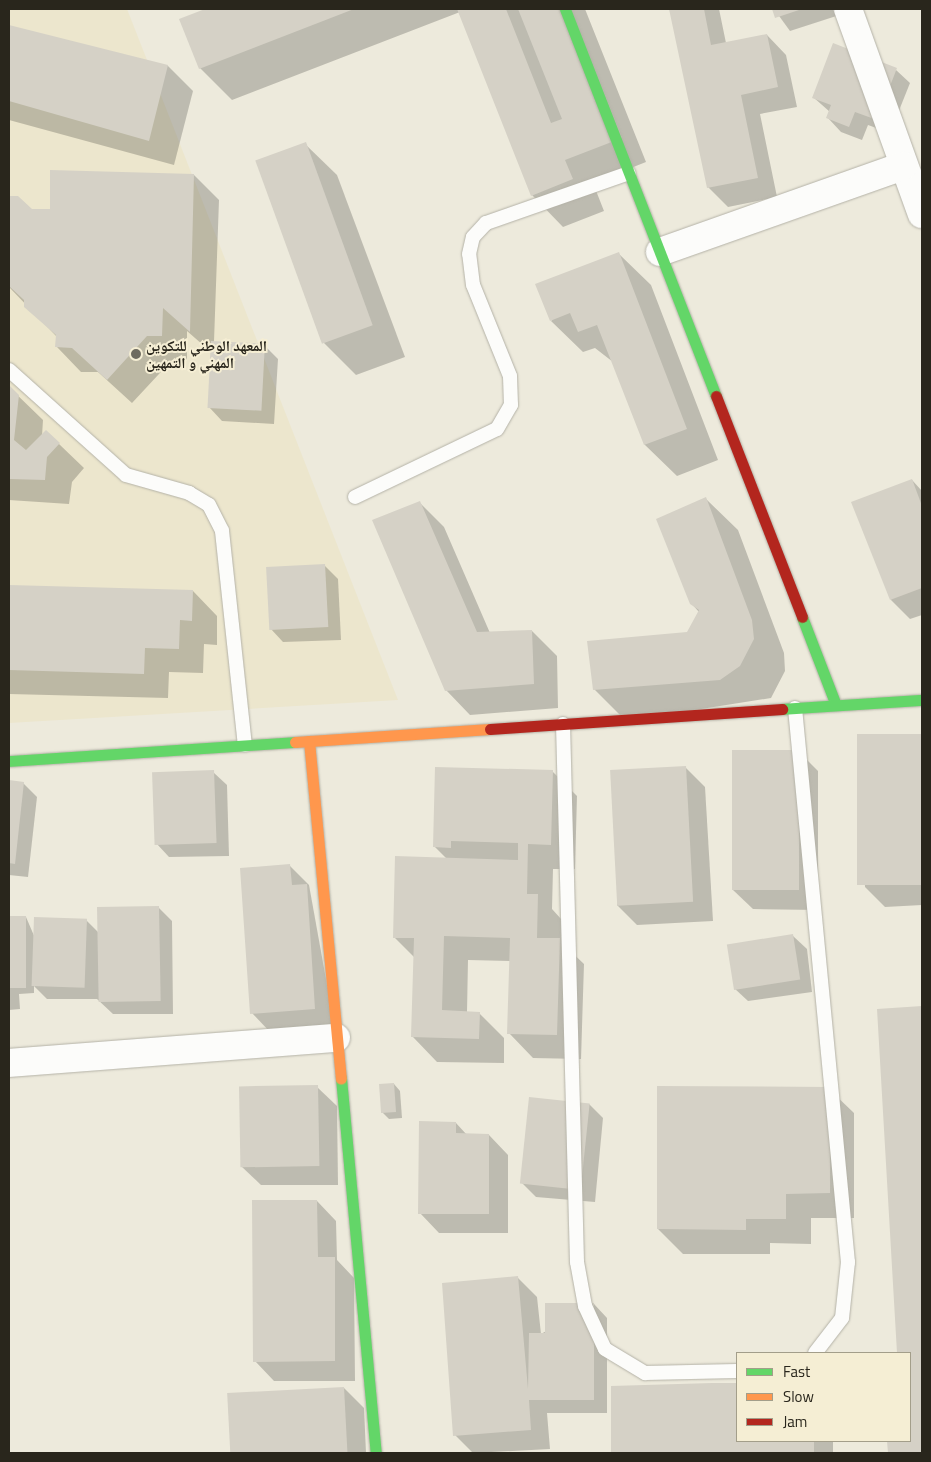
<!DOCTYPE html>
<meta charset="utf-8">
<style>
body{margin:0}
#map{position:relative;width:931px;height:1462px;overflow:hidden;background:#edeadc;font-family:"Titillium Web","Noto Naskh Arabic",sans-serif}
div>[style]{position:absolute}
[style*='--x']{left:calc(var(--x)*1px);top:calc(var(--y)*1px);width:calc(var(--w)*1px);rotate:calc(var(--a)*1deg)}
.built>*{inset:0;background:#ece6cd}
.shadow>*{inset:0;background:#0003}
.building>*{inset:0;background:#d5d1c6;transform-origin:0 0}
.roads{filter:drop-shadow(0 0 1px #b4b2a7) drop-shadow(0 0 1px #b4b2a7)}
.lane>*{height:14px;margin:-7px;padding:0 7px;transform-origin:7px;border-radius:7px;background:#fcfcfa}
.street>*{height:28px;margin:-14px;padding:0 14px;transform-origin:14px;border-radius:14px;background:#fcfcfa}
.fast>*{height:11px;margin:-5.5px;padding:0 5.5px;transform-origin:5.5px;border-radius:5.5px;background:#63d668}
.slow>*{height:11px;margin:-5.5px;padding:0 5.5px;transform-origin:5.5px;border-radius:5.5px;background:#ff974d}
.jam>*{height:11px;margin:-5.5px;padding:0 5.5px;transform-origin:5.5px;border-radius:5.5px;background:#b3261e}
.dots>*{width:14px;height:14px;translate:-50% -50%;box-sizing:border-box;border:2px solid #f5eed4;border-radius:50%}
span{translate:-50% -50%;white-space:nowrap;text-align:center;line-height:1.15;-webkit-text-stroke:4px #f5eed4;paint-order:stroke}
.poi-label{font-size:15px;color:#29261c;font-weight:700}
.left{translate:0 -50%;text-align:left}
.frame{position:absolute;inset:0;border:10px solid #29261c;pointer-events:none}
.legend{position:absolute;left:736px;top:1352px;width:175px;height:90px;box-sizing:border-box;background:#f5eed4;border:1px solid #a39e8a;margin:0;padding:6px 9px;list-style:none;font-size:15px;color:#29261c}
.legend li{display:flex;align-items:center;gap:10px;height:25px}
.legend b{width:25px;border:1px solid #a39e8a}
</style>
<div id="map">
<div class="built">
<i style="clip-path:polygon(9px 9px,127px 9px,398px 700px,9px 723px)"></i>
</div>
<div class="shadow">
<i style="clip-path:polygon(209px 9px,585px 9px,646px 162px,593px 183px,604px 211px,563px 227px,532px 195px,460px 12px,232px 100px,200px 68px,181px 20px)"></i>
<i style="clip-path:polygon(671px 9px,719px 9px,726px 43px,767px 35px,786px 55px,797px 107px,760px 114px,777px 197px,728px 207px,708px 187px)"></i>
<i style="clip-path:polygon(774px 9px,858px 9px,790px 31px)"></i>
<i style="clip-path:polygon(9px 26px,168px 66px,193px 91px,174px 165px,9px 120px)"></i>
<i style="clip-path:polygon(896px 70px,910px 83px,890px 133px,868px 125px,862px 140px,841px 132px,828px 118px,830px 112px,813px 97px)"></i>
<i style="clip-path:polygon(305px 144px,337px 175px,405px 357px,356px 375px,324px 343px)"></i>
<i style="clip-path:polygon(194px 175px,219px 200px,214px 342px,264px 345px,278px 359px,274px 424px,222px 421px,209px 407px,211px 352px,187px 331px,187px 360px,172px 360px,132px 403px,98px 372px,81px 372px,57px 347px,57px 337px,9px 287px,9px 197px,18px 197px,32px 210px,51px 211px)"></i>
<i style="clip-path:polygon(619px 254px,651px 285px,718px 460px,677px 476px,645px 445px,613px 362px,595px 348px,583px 352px,551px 321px)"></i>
<i style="clip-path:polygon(9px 387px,43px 420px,42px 436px,59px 444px,84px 468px,72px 482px,69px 504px,9px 500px)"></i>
<i style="clip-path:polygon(912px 480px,922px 491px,922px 615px,910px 619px,891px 600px)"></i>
<i style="clip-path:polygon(706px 499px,738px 530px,784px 653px,785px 671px,771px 698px,626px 721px,594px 689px,688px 633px,699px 612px,691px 603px)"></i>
<i style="clip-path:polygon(419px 502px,444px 527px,490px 633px,532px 631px,557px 656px,558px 708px,470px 715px,446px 690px)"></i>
<i style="clip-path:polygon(324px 565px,338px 579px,341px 640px,283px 642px,270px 628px)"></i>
<i style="clip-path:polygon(9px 586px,193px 591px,217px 616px,217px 645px,204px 644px,203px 673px,169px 672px,168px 698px,9px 694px)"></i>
<i style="clip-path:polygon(922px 736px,922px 905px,885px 907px,865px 887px,858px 739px)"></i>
<i style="clip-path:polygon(798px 751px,818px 771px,818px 910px,753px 909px,733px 890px)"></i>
<i style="clip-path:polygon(686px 768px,705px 787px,713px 921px,637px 925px,617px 905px)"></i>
<i style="clip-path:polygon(552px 771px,577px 796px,575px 869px,553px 869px,552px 909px,562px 920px,562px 943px,584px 964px,581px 1059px,533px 1058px,509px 1033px,511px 961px,468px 960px,467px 1012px,479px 1013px,504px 1038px,504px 1063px,437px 1062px,413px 1037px,415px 958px,394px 937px,447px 859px,434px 846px)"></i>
<i style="clip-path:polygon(213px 772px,227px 785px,229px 856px,169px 857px,156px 843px)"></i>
<i style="clip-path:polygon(9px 781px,23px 783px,37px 797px,28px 877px,9px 875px)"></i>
<i style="clip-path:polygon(289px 865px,309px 885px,335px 1029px,271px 1033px,252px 1013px)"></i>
<i style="clip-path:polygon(158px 907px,172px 921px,173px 1014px,113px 1014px,97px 999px,47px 999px,34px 986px,34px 993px,19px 994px,20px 1009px,9px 1010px,9px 918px,26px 917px,35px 938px,86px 920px,98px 932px)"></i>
<i style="clip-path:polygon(793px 936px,807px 949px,812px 992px,748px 1001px,734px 988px)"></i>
<i style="clip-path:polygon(922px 1007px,922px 1453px,889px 1453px,888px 1441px,910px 1441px,910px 1353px,898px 1353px,878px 1010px)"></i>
<i style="clip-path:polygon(394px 1084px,400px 1091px,402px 1118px,389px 1119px,382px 1112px)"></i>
<i style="clip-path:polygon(317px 1087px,337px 1106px,338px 1185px,261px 1185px,241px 1166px)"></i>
<i style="clip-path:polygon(829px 1089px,854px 1113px,854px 1218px,811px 1218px,811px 1244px,770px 1243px,770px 1254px,683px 1254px,658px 1229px)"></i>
<i style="clip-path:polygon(589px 1104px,603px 1118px,595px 1202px,536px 1197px,522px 1183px)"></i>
<i style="clip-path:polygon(456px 1123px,467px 1135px,489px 1135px,508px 1155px,508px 1233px,439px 1233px,420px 1213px)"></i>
<i style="clip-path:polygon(317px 1201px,336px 1221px,337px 1260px,354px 1278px,355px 1381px,274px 1381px,255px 1361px)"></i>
<i style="clip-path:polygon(518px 1278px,537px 1297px,541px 1334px,594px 1304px,607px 1318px,607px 1413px,547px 1413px,550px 1449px,473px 1453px,455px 1435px)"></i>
<i style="clip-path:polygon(737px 1386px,737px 1441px,833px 1441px,833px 1453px,613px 1453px,612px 1387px)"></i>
<i style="clip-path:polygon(344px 1388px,364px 1408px,366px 1453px,231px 1453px,228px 1394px)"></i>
</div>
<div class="building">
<i style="clip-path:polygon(205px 9px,354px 9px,199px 69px,179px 19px)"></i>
<i style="clip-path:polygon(457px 9px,506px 9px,551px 123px,562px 119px,518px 9px,571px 9px,622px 138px,565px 160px,573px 179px,531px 196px)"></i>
<i style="clip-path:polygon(669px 9px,704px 9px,711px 45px,767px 34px,778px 87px,741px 95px,758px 178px,707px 188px)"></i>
<i style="clip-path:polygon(772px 9px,802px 9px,775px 18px)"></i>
<i style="clip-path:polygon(9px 25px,168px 65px,149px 141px,9px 101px)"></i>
<i style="clip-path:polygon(833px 43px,897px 68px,877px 120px,855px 112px,849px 127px,826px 118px,831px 105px,812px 98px)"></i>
<i style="left:306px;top:142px;width:195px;height:54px;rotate:70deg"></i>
<i style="clip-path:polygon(50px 170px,194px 174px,190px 332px,163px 308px,162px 336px,147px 336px,107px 380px,72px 348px,55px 347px,56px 335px,24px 307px,24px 300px,9px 286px,9px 196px,18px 196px,32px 209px,50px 209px)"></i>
<i style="clip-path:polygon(619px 252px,687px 429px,644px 445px,597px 325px,578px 332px,570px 313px,550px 321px,535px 284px)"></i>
<i style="left:211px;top:341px;width:54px;height:67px;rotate:3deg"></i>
<i style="clip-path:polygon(9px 385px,19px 395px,14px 440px,26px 450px,46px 430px,60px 443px,47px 457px,45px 480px,9px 479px)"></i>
<i style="clip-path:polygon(912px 479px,922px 506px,922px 588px,890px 600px,851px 502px)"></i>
<i style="clip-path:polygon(706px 497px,752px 620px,754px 639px,740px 666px,720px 680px,593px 690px,587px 641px,687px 632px,699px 610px,690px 604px,656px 519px)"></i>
<i style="clip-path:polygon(420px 501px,477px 632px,532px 630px,534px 684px,445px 691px,372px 520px)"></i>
<i style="left:325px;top:564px;width:63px;height:59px;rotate:87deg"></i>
<i style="clip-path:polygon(9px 585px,193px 590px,192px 621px,180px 620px,179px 649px,145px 648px,144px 674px,9px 670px)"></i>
<i style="left:922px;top:734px;width:151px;height:65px;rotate:90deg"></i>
<i style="left:732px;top:750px;width:67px;height:140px"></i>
<i style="left:686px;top:766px;width:136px;height:76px;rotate:87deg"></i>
<i style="clip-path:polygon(435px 767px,553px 770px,551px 845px,528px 844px,527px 894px,538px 894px,537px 938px,560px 938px,557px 1035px,507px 1034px,510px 938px,444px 936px,442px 1010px,480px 1012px,479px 1039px,411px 1037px,414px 938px,393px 938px,395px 856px,518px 860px,518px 843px,451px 841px,451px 848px,433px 847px)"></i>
<i style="left:214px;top:770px;width:73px;height:62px;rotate:88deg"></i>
<i style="clip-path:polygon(9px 780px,24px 782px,15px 864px,9px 863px)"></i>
<i style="clip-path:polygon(290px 864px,292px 885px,307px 884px,315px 1009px,250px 1014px,240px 868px)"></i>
<i style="left:159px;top:906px;width:95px;height:62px;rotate:89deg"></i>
<i style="left:9px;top:916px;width:17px;height:72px"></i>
<i style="left:34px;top:917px;width:53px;height:69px;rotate:2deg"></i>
<i style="left:793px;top:934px;width:46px;height:67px;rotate:81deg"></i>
<i style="clip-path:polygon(922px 1006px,922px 1453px,888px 1453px,887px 1441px,910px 1441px,910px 1353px,897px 1353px,877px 1009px)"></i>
<i style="left:394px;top:1083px;width:29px;height:15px;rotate:86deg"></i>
<i style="left:318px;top:1085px;width:81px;height:79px;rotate:89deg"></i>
<i style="clip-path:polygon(657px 1086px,830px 1087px,830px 1193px,786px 1194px,786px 1219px,746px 1219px,746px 1230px,657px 1229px)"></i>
<i style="left:529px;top:1097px;width:61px;height:87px;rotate:6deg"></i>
<i style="clip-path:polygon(419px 1121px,456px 1122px,456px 1133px,489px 1134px,489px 1214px,418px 1214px)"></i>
<i style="clip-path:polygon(252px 1200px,317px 1200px,318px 1257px,335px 1257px,335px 1361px,253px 1362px)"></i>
<i style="clip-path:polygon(518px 1276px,528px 1389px,529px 1333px,545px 1333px,545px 1303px,594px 1303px,594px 1400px,529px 1400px,531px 1430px,453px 1436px,442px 1283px)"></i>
<i style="clip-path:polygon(712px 1383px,737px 1383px,737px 1441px,814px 1441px,814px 1453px,611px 1453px,611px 1386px)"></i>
<i style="left:344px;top:1387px;width:66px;height:117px;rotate:87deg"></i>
</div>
<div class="roads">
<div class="lane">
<i style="--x:9;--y:370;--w:157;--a:41.9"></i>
<i style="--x:126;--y:475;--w:66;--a:15.9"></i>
<i style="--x:189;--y:493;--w:23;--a:31"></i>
<i style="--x:209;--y:505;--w:29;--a:63"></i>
<i style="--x:222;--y:531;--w:215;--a:83.9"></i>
<i style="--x:355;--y:497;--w:157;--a:-25.6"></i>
<i style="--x:497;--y:429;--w:28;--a:-60"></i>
<i style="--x:511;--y:405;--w:29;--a:-92"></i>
<i style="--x:510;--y:376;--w:98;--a:-112.1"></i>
<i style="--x:473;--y:285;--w:31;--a:-97"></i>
<i style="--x:469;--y:254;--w:17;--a:-77"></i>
<i style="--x:473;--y:237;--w:19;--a:-47"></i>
<i style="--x:486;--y:223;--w:151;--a:-19.3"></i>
<i style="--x:795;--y:708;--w:557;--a:84.54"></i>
<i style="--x:848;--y:1262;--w:56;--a:96.1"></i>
<i style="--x:842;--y:1318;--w:44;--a:127.6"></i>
<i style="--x:563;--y:724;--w:538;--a:88.51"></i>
<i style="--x:577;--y:1262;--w:45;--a:79.7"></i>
<i style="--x:585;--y:1306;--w:47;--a:65.1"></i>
<i style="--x:605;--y:1349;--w:47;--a:31"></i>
<i style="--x:645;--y:1373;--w:92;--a:-1.2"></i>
</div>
<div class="street">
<i style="--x:848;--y:9;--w:218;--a:70.2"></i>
<i style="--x:660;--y:252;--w:258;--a:-19.5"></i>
<i style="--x:9;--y:1063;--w:328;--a:-4.4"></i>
</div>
<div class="fast">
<i style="--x:565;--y:9;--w:415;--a:68.7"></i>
<i style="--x:802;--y:617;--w:94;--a:68.9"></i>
<i style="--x:782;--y:709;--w:140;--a:-3.7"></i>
<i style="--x:9;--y:761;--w:287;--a:-3.8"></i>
<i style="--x:341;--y:1078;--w:377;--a:84.7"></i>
</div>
<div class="slow">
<i style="--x:309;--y:741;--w:339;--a:84.6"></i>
<i style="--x:295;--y:742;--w:195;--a:-3.8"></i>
</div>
<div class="jam">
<i style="--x:716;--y:396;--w:237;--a:68.7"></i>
<i style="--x:490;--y:729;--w:293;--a:-3.9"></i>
</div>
</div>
<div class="dots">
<i style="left:136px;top:354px;background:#6e6b5f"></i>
</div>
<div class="poi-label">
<span class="left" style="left:146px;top:354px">المعهد الوطني للتكوين<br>المهني و التمهين</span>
</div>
<div class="frame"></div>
<ul class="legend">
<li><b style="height:6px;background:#63d668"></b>Fast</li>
<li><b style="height:6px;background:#ff974d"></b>Slow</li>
<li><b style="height:6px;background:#b3261e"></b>Jam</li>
</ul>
</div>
